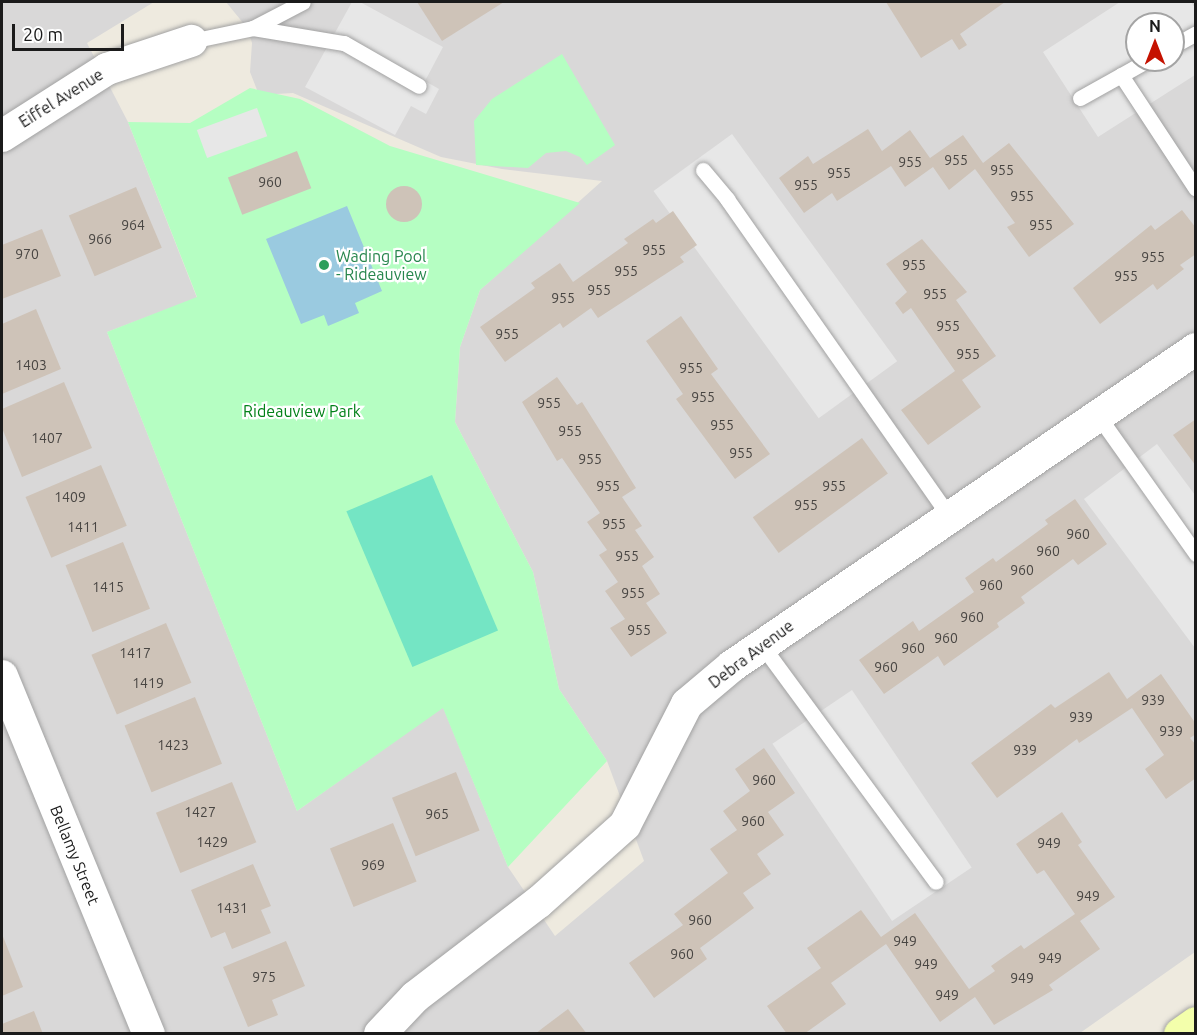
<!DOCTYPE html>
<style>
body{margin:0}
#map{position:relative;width:1197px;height:1035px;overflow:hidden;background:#eeeadf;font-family:Ubuntu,sans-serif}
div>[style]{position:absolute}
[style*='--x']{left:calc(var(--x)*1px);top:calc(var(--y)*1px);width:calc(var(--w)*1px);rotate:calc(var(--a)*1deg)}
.residential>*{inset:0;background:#d9d8d8}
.park>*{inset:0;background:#b5fec2}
.pitch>*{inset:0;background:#74e5c4;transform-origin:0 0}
.parking>*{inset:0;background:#e7e7e7;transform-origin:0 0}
.water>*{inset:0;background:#9acae0}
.building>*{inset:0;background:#cec3b8;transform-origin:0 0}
.round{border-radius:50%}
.roads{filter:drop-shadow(0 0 2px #a2a2a2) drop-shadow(0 0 2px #a2a2a2)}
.lane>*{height:15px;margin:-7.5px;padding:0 7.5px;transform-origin:7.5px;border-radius:7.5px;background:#fff}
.street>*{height:32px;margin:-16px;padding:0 16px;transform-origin:16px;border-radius:16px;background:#fff}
.secondary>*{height:33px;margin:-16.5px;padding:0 16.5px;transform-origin:16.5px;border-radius:16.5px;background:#f3ffab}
.dots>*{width:16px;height:16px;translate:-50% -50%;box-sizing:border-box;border:3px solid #fff;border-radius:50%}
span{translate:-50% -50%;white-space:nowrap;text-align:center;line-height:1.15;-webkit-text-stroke:4.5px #fff;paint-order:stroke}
.number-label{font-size:14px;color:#484542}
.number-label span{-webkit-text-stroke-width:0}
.street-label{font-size:16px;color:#1b1b1b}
.leisure-label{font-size:16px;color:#27864d}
.left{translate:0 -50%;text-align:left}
.park-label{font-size:16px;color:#018017}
.frame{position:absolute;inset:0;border:3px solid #1b1b1b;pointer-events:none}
.north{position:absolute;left:1125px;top:12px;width:60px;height:60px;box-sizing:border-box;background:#fff;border:2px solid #a4a4a4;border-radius:50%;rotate:0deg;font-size:16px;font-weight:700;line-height:24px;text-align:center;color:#1b1b1b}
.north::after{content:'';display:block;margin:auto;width:21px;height:27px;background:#c51200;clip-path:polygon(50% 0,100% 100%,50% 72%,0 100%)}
.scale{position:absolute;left:12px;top:24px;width:112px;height:27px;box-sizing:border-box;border:3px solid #1b1b1b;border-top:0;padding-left:8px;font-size:18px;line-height:21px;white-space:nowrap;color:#1b1b1b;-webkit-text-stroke:4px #fff;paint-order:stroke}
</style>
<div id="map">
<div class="residential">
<i style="clip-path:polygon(evenodd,2px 2px,154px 2px,87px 43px,128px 122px,197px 298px,107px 332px,297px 811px,443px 707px,508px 867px,555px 936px,644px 861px,607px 761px,559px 689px,533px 572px,455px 422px,460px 347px,480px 290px,602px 181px,502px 169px,441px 157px,293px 93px,259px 95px,250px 72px,252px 43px,248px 29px,226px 2px,1195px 2px,1195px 952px,1080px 1033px,2px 1034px,2px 2px,1137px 24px,1173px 24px,1173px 60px,1137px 60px,1137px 24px)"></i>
</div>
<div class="park">
<i style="clip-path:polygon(562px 54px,615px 145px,587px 165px,580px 157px,566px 151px,546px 153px,528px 168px,476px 165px,474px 121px,492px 99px)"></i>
<i style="clip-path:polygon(250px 88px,300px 99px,390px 146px,580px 203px,480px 290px,460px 347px,455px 422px,533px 572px,559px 689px,607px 761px,508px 867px,443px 708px,297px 811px,107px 332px,197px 297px,128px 122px,190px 123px)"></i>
</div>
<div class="pitch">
<i style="left:432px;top:475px;width:169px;height:93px;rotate:67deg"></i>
</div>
<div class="parking">
<i style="clip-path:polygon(352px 2px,360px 2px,443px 47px,425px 81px,439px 89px,426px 114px,411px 106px,395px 135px,305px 87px)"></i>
<i style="clip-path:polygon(evenodd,1120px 2px,1191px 2px,1195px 8px,1195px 75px,1098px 137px,1043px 52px,1120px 2px,1137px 24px,1173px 24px,1173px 60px,1137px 60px,1137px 24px)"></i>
<i style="left:257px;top:108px;width:30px;height:64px;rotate:70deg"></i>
<i style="left:732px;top:134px;width:281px;height:97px;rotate:54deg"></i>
<i style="clip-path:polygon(1157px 444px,1195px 495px,1195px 648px,1084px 499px)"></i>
<i style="left:852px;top:690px;width:214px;height:96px;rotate:56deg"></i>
</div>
<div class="water">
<i style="clip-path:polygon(347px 206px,382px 291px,355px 303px,359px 313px,328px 326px,324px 315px,301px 324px,266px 239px)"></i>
</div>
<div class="building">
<i style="clip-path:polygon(417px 2px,504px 2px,442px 41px)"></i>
<i style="clip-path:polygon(886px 2px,1005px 2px,960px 34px,967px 45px,959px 50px,952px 39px,921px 58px)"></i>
<i style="clip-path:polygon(868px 129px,882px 151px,910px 130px,930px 158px,963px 135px,983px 163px,1009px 143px,1074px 224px,1029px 257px,1007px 227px,1015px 223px,975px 169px,949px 190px,933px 167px,905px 187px,891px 166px,837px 201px,832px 193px,804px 213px,779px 178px,808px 156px,813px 164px)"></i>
<i style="left:297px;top:151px;width:40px;height:74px;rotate:69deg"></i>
<i class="round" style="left:386px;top:186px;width:36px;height:36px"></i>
<i style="left:136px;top:187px;width:66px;height:73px;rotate:67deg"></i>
<i style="clip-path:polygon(1182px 210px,1196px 228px,1196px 254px,1180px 265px,1184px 269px,1157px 290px,1153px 284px,1100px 324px,1073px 288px,1151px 225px,1155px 230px)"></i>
<i style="clip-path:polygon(673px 211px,697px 245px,680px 257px,684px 262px,598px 318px,591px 308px,563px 328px,560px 323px,505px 362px,480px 327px,535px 288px,531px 283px,560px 263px,573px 282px,628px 243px,624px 239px,653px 219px,656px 223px)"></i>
<i style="clip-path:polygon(42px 229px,61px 276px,2px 299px,2px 245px)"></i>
<i style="clip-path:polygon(922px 239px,967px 292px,956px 300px,996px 356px,962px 380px,981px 407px,928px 445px,901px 410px,955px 371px,911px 308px,903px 314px,895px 303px,907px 292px,886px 264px)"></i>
<i style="clip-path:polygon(36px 309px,61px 369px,2px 394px,2px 324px)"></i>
<i style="clip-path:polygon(681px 316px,718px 369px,711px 374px,770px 454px,735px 479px,676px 399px,683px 394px,646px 341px)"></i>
<i style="clip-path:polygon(557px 377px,577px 405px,582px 402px,636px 488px,622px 497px,642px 526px,635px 530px,654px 557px,642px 566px,660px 594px,646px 603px,667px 633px,631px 657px,610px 628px,625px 619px,605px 591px,618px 582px,599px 555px,607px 550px,587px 522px,600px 513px,562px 458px,557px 461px,522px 402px)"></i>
<i style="clip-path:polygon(64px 382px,92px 448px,22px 477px,2px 428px,2px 409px)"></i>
<i style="clip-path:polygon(1196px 419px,1196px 466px,1173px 435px)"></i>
<i style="left:862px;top:438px;width:44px;height:135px;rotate:54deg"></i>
<i style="left:101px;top:465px;width:66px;height:82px;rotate:67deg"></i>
<i style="clip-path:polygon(1075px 499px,1107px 544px,1078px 565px,1073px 559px,1021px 597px,1025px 603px,997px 623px,999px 627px,944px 666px,938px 656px,884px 694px,859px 660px,913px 621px,919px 631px,974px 592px,965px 578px,993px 558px,996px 562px,1048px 524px,1045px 520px)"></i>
<i style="left:123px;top:542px;width:72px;height:62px;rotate:68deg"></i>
<i style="left:166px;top:623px;width:65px;height:81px;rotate:67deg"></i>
<i style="clip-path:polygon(1109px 672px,1127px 699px,1161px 674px,1196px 724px,1196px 734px,1190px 738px,1196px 745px,1196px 778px,1166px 799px,1145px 769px,1164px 755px,1132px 708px,1079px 743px,1077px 739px,997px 798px,971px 763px,1051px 704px,1055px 708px)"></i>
<i style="left:195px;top:697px;width:72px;height:76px;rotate:68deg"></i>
<i style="clip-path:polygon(764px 748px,795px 793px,768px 812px,784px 835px,757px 854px,771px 874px,743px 893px,754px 908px,700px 948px,707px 959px,654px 998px,629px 963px,683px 925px,674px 914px,728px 873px,710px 849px,737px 830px,723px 811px,750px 791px,735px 769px)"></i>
<i style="left:456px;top:772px;width:63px;height:69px;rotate:68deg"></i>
<i style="left:232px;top:782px;width:65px;height:82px;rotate:68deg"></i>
<i style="clip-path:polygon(1062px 812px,1082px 842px,1078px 845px,1115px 897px,1080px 921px,1100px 949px,1049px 985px,1053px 990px,994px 1025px,975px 997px,940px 1022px,886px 944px,831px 983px,846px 1004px,804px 1034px,787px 1034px,767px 1006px,821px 968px,807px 948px,861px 910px,881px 937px,915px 913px,969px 989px,995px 971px,991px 966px,1021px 945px,1024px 949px,1075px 914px,1044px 870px,1037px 874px,1016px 844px)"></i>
<i style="left:393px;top:823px;width:63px;height:68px;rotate:68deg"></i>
<i style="clip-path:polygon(253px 864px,271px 906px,261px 910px,271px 933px,232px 949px,225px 932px,211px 938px,191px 890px)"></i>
<i style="clip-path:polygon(2px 934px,23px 987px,2px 996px)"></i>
<i style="clip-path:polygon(286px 941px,305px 986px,272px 1000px,278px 1015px,248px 1027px,223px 967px)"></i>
<i style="clip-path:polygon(568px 1009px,587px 1034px,535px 1034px,544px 1027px)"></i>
<i style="clip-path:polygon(34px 1011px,43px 1034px,2px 1034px,2px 1024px)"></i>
</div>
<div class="roads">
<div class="lane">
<i style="--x:253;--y:28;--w:56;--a:-27.5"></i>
<i style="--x:191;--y:41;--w:63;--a:-11.8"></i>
<i style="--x:253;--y:28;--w:92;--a:9.4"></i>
<i style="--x:344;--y:43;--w:86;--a:29.8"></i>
<i style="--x:1173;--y:46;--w:26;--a:-29"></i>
<i style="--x:1121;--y:75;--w:136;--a:56.7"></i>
<i style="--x:1080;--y:98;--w:78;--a:-29.2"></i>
<i style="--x:703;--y:170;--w:38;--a:50"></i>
<i style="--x:727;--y:199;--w:387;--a:55"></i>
<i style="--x:1099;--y:417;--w:168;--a:54.7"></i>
<i style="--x:761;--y:644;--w:295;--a:53.7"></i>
</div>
<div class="street">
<i style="--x:2;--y:136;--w:125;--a:-32.5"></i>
<i style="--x:107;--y:69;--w:89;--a:-18.4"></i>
<i style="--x:2;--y:676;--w:387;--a:67.7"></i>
<i style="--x:380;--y:1034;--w:51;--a:-46.6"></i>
<i style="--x:415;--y:997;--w:156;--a:-37.5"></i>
<i style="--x:539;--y:902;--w:115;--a:-41.8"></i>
<i style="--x:625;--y:825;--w:136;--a:-62.9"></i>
<i style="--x:687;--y:704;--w:59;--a:-40.2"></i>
<i style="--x:732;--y:666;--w:562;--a:-34.34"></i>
</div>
<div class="secondary">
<i style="--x:1180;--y:1034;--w:19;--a:-35"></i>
</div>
</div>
<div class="dots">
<i style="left:324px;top:265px;background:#2e9e5b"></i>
</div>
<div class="number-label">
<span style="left:956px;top:160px">955</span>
<span style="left:910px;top:162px">955</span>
<span style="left:1002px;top:170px">955</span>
<span style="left:839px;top:173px">955</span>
<span style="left:270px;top:182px">960</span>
<span style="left:806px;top:185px">955</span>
<span style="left:1022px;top:196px">955</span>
<span style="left:133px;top:225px">964</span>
<span style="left:1041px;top:225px">955</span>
<span style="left:100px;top:239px">966</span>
<span style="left:654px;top:250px">955</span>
<span style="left:27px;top:254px">970</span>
<span style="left:1153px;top:257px">955</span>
<span style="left:914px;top:265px">955</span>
<span style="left:626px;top:271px">955</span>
<span style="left:1126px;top:276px">955</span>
<span style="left:599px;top:290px">955</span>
<span style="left:935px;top:294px">955</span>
<span style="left:563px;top:298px">955</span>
<span style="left:948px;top:326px">955</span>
<span style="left:507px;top:334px">955</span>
<span style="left:968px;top:354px">955</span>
<span style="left:31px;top:365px">1403</span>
<span style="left:691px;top:368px">955</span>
<span style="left:703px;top:397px">955</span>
<span style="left:549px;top:403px">955</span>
<span style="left:722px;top:425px">955</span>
<span style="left:570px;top:431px">955</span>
<span style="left:47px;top:438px">1407</span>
<span style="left:741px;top:453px">955</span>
<span style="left:590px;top:459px">955</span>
<span style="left:608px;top:486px">955</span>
<span style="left:834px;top:486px">955</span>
<span style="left:70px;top:497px">1409</span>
<span style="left:806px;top:505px">955</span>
<span style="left:614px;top:524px">955</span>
<span style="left:83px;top:527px">1411</span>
<span style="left:1078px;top:534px">960</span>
<span style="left:1048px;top:551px">960</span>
<span style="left:627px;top:556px">955</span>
<span style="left:1022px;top:570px">960</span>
<span style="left:991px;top:585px">960</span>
<span style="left:108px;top:587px">1415</span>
<span style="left:633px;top:593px">955</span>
<span style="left:972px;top:617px">960</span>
<span style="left:639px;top:630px">955</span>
<span style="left:946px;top:638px">960</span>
<span style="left:913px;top:648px">960</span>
<span style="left:135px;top:653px">1417</span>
<span style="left:886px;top:667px">960</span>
<span style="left:148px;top:683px">1419</span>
<span style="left:1153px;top:700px">939</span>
<span style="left:1081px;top:717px">939</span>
<span style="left:1171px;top:731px">939</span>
<span style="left:173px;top:745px">1423</span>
<span style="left:1025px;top:750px">939</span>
<span style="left:764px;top:780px">960</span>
<span style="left:200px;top:812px">1427</span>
<span style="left:437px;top:814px">965</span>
<span style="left:753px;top:821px">960</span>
<span style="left:212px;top:842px">1429</span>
<span style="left:1049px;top:843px">949</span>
<span style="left:373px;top:865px">969</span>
<span style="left:1088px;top:896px">949</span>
<span style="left:232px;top:908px">1431</span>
<span style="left:700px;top:920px">960</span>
<span style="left:905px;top:941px">949</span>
<span style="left:682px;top:954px">960</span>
<span style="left:1050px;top:958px">949</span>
<span style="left:926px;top:964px">949</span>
<span style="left:264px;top:977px">975</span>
<span style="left:1022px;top:978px">949</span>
<span style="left:947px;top:995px">949</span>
</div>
<div class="street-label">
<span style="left:61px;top:98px;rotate:-32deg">Eiffel Avenue</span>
<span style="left:751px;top:654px;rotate:-37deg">Debra Avenue</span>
<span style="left:75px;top:855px;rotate:68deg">Bellamy Street</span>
</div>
<div class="leisure-label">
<span class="left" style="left:336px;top:265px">Wading Pool<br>- Rideauview</span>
</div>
<div class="park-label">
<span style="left:302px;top:411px">Rideauview Park</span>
</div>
<div class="frame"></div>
<div class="north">N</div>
<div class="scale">20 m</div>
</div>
